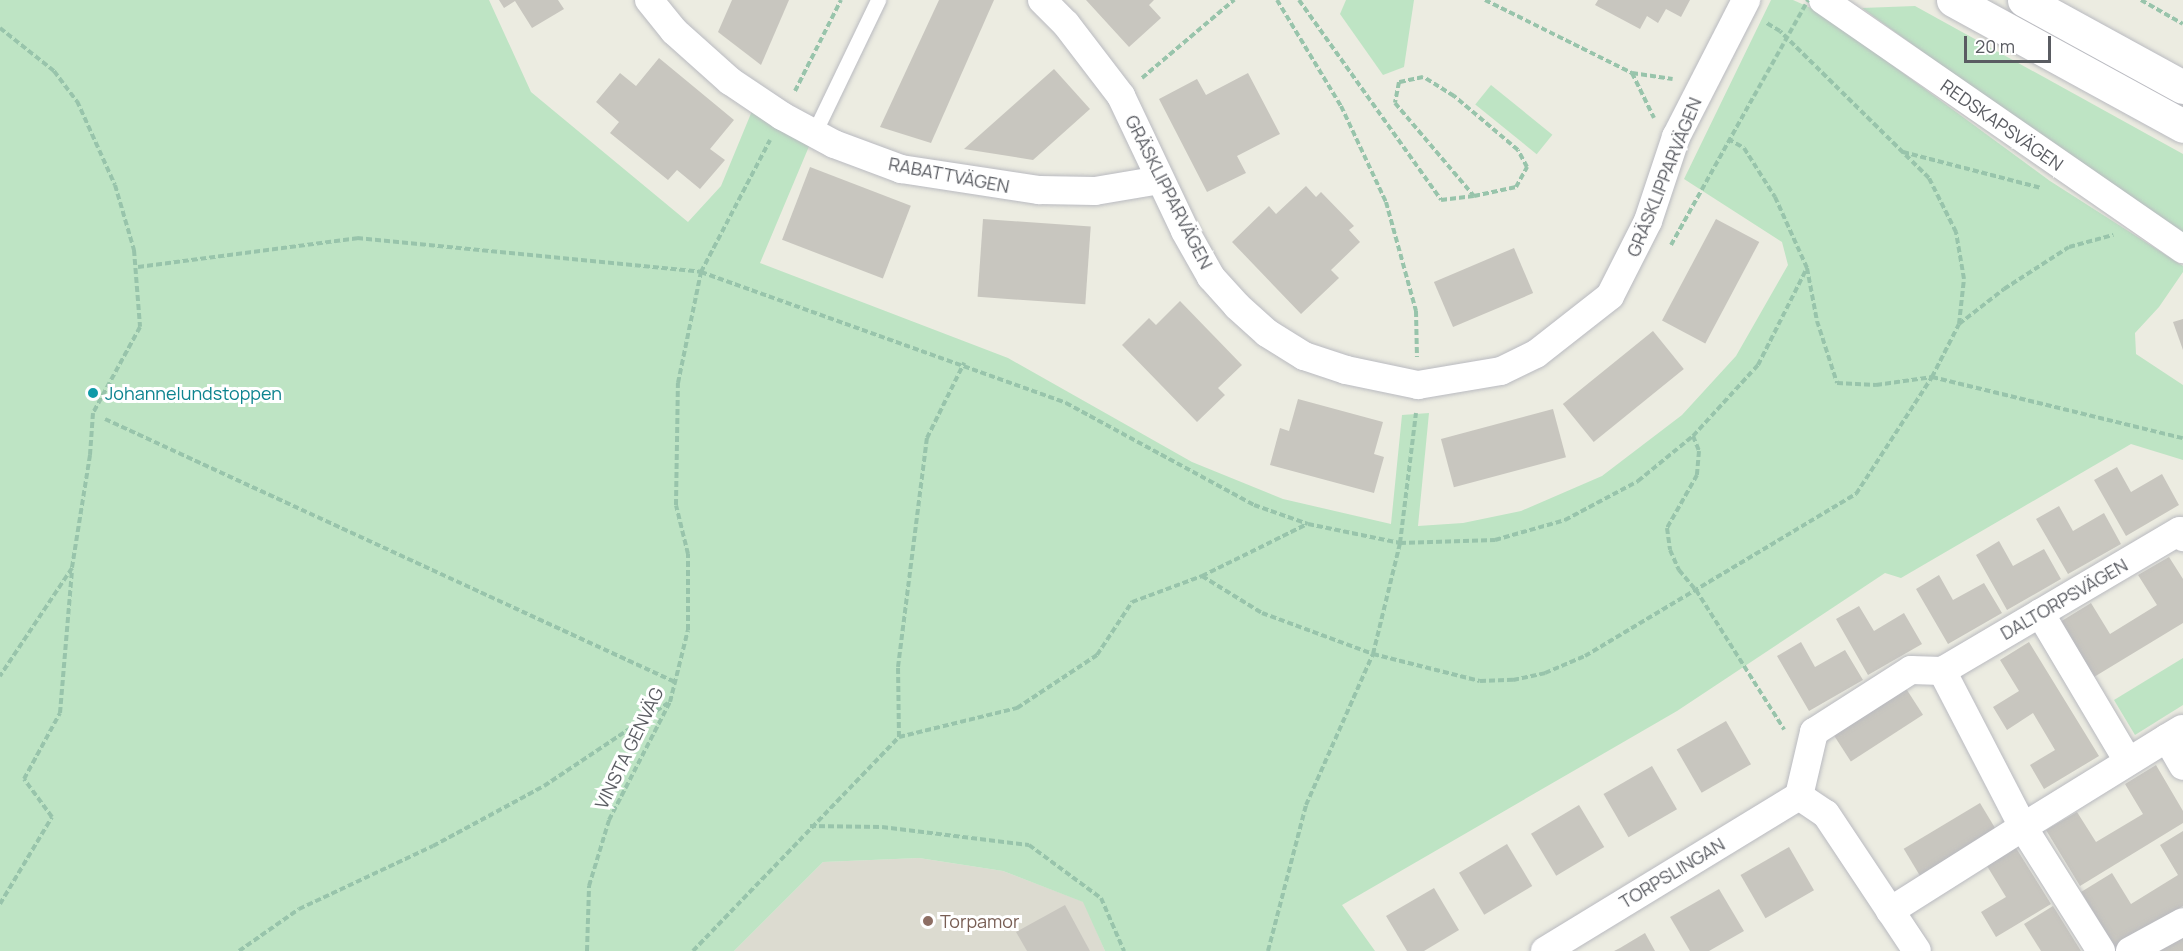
<!DOCTYPE html>
<meta charset="utf-8">
<style>
body{margin:0}
#map{position:relative;width:2183px;height:951px;overflow:hidden;background:#ecece1;font-family:Manrope,sans-serif}
div>[style]{position:absolute}
[style*='--x']{left:calc(var(--x)*1px);top:calc(var(--y)*1px);width:calc(var(--w)*1px);rotate:calc(var(--a)*1deg)}
.education>*{inset:0;background:#dcdbd0}
.green>*{inset:0;background:#bee4c4;transform-origin:0 0}
.building>*{inset:0;background:#c8c6bf;transform-origin:0 0}
.path>*{height:4px;margin-top:-2px;transform-origin:0;background:repeating-linear-gradient(90deg,#98c4ab 0 6px,transparent 0 9px)}
.roads{filter:drop-shadow(0 0 2px #b9bac0) drop-shadow(0 0 2px #b9bac0)}
.lane>*{height:15px;margin:-7.5px;padding:0 7.5px;transform-origin:7.5px;border-radius:7.5px;background:#fff}
.street>*{height:28px;margin:-14px;padding:0 14px;transform-origin:14px;border-radius:14px;background:#fff}
.secondary>*{height:33px;margin:-16.5px;padding:0 16.5px;transform-origin:16.5px;border-radius:16.5px;background:#fff}
.path-bridge>*{height:4px;margin-top:-2px;transform-origin:0;background:repeating-linear-gradient(90deg,#98c4ab 0 6px,transparent 0 9px)}
.dots>*{width:16px;height:16px;translate:-50% -50%;box-sizing:border-box;border:3px solid #fff;border-radius:50%}
span{translate:-50% -50%;white-space:nowrap;text-align:center;line-height:1.15;-webkit-text-stroke:6px #fff;paint-order:stroke}
.street-label{font-size:18px;color:#5a5c62}
.culture-label{font-size:18px;color:#0d838f}
.left{translate:0 -50%;text-align:left}
.education-label{font-size:18px;color:#785e54}
.scale{position:absolute;left:1964px;top:36px;width:87px;height:27px;box-sizing:border-box;border:3px solid #5a5c62;border-top:0;padding-left:8px;font-size:18px;line-height:21px;white-space:nowrap;color:#5a5c62;-webkit-text-stroke:4px #fff;paint-order:stroke}
</style>
<div id="map">
<div class="education">
<i style="clip-path:polygon(919px 858px,1003px 871px,1084px 902px,1105px 951px,734px 951px,823px 862px)"></i>
</div>
<div class="green">
<i style="clip-path:polygon(0 0,489px 0,531px 92px,688px 222px,721px 186px,752px 111px,810px 144px,760px 263px,1008px 358px,1192px 462px,1283px 499px,1391px 524px,1402px 415px,1429px 413px,1418px 526px,1463px 523px,1521px 511px,1602px 476px,1682px 415px,1736px 356px,1788px 265px,1782px 242px,1684px 179px,1771px 0,1793px 0,1820px 12px,2050px 181px,2183px 266px,2183px 272px,2159px 307px,2135px 333px,2136px 354px,2183px 385px,2183px 460px,2131px 444px,1901px 578px,1885px 573px,1677px 711px,1342px 905px,1375px 951px,1105px 951px,1083px 902px,1003px 871px,919px 858px,823px 862px,734px 951px,0 951px)"></i>
<i style="clip-path:polygon(1346px 0,1414px 0,1404px 67px,1383px 75px,1340px 14px)"></i>
<i style="clip-path:polygon(1915px 6px,2183px 154px,2183px 233px,2097px 178px,1862px 8px)"></i>
<i style="left:1491px;top:85px;width:79px;height:25px;rotate:39deg"></i>
<i style="clip-path:polygon(2183px 658px,2183px 705px,2135px 735px,2114px 700px)"></i>
</div>
<div class="building">
<i style="clip-path:polygon(499px 0,558px 0,564px 9px,532px 28px,515px 1px,504px 8px)"></i>
<i style="clip-path:polygon(732px 0,789px 0,761px 65px,718px 32px)"></i>
<i style="clip-path:polygon(939px 0,994px 0,931px 143px,880px 127px)"></i>
<i style="clip-path:polygon(1086px 0,1154px 0,1149px 5px,1161px 18px,1129px 47px)"></i>
<i style="clip-path:polygon(1598px 0,1690px 0,1681px 17px,1666px 9px,1658px 23px,1647px 16px,1640px 29px,1595px 5px)"></i>
<i style="clip-path:polygon(659px 58px,734px 120px,710px 149px,725px 160px,700px 189px,677px 170px,668px 180px,610px 133px,619px 122px,596px 102px,620px 73px,636px 86px)"></i>
<i style="clip-path:polygon(1054px 69px,1090px 109px,1033px 160px,964px 149px)"></i>
<i style="clip-path:polygon(1248px 73px,1280px 134px,1237px 156px,1246px 173px,1207px 192px,1159px 99px,1197px 79px,1206px 95px)"></i>
<i style="left:810px;top:167px;width:108px;height:78px;rotate:21deg"></i>
<i style="clip-path:polygon(1306px 186px,1316px 197px,1321px 192px,1354px 226px,1349px 230px,1360px 242px,1331px 270px,1339px 278px,1301px 314px,1232px 242px,1269px 206px,1276px 214px)"></i>
<i style="left:983px;top:219px;width:108px;height:78px;rotate:4deg"></i>
<i style="left:1716px;top:219px;width:49px;height:115px;rotate:28deg"></i>
<i style="left:1514px;top:248px;width:49px;height:87px;rotate:67deg"></i>
<i style="clip-path:polygon(1180px 301px,1242px 365px,1218px 388px,1225px 395px,1197px 422px,1122px 345px,1149px 318px,1156px 325px)"></i>
<i style="clip-path:polygon(2183px 319px,2183px 350px,2173px 322px)"></i>
<i style="left:1653px;top:331px;width:49px;height:116px;rotate:51deg"></i>
<i style="clip-path:polygon(1298px 399px,1383px 422px,1374px 454px,1384px 457px,1374px 493px,1270px 465px,1280px 428px,1289px 431px)"></i>
<i style="left:1553px;top:409px;width:50px;height:116px;rotate:75deg"></i>
<i style="clip-path:polygon(2117px 467px,2131px 492px,2162px 474px,2179px 505px,2126px 536px,2094px 480px)"></i>
<i style="clip-path:polygon(2059px 506px,2073px 531px,2104px 513px,2121px 544px,2068px 574px,2036px 519px)"></i>
<i style="clip-path:polygon(1999px 541px,2013px 566px,2044px 549px,2061px 579px,2007px 610px,1976px 555px)"></i>
<i style="clip-path:polygon(2169px 557px,2183px 579px,2183px 623px,2094px 677px,2060px 622px,2091px 603px,2110px 634px,2157px 605px,2138px 575px)"></i>
<i style="clip-path:polygon(1939px 575px,1953px 600px,1984px 583px,2002px 613px,1948px 644px,1916px 589px)"></i>
<i style="clip-path:polygon(1859px 606px,1874px 631px,1904px 613px,1922px 644px,1868px 675px,1836px 619px)"></i>
<i style="clip-path:polygon(1801px 642px,1815px 667px,1845px 650px,1863px 680px,1809px 711px,1777px 656px)"></i>
<i style="clip-path:polygon(2029px 642px,2099px 756px,2044px 789px,2030px 765px,2055px 750px,2033px 713px,2007px 730px,1993px 707px,2019px 691px,2000px 660px)"></i>
<i style="left:1905px;top:687px;width:33px;height:86px;rotate:57deg"></i>
<i style="left:1726px;top:721px;width:50px;height:57px;rotate:60deg"></i>
<i style="clip-path:polygon(2156px 765px,2183px 811px,2183px 823px,2080px 886px,2046px 830px,2077px 812px,2096px 842px,2143px 814px,2125px 784px)"></i>
<i style="left:1652px;top:766px;width:50px;height:56px;rotate:60deg"></i>
<i style="left:1980px;top:803px;width:33px;height:89px;rotate:59deg"></i>
<i style="left:1579px;top:805px;width:49px;height:56px;rotate:59deg"></i>
<i style="clip-path:polygon(2183px 831px,2183px 906px,2115px 947px,2081px 892px,2112px 873px,2131px 904px,2178px 875px,2160px 845px)"></i>
<i style="left:1507px;top:844px;width:49px;height:56px;rotate:59deg"></i>
<i style="left:1789px;top:847px;width:50px;height:56px;rotate:60deg"></i>
<i style="clip-path:polygon(2016px 848px,2051px 904px,1996px 937px,1981px 912px,2006px 897px,1987px 866px)"></i>
<i style="clip-path:polygon(1434px 888px,1459px 930px,1424px 951px,1407px 951px,1386px 916px)"></i>
<i style="clip-path:polygon(1719px 889px,1744px 931px,1709px 951px,1690px 951px,1670px 917px)"></i>
<i style="clip-path:polygon(1065px 905px,1090px 951px,1027px 951px,1016px 932px)"></i>
<i style="clip-path:polygon(2053px 906px,2081px 951px,2041px 951px,2024px 924px)"></i>
<i style="clip-path:polygon(2183px 927px,2183px 951px,2152px 951px)"></i>
<i style="clip-path:polygon(1645px 933px,1655px 951px,1614px 951px,1620px 948px)"></i>
</div>
<div class="path">
<i style="--x:1277;--y:0;--w:124;--a:58.9"></i>
<i style="--x:1341;--y:106;--w:106;--a:64.9"></i>
<i style="--x:1386;--y:202;--w:113;--a:74.6"></i>
<i style="--x:1416;--y:311;--w:46;--a:88.8"></i>
<i style="--x:1299;--y:0;--w:245;--a:54.6"></i>
<i style="--x:1441;--y:200;--w:33;--a:-7"></i>
<i style="--x:1474;--y:196;--w:43;--a:-12.1"></i>
<i style="--x:1516;--y:187;--w:23;--a:-61"></i>
<i style="--x:1527;--y:167;--w:19;--a:-118"></i>
<i style="--x:1518;--y:150;--w:84;--a:-139.8"></i>
<i style="--x:1454;--y:96;--w:36;--a:-148"></i>
<i style="--x:1423;--y:77;--w:25;--a:168"></i>
<i style="--x:1399;--y:82;--w:21;--a:101"></i>
<i style="--x:1395;--y:103;--w:122;--a:49.7"></i>
<i style="--x:1485;--y:0;--w:164;--a:26.4"></i>
<i style="--x:1632;--y:73;--w:50;--a:63.9"></i>
<i style="--x:2141;--y:0;--w:48;--a:29.7"></i>
<i style="--x:0;--y:28;--w:69;--a:38.5"></i>
<i style="--x:54;--y:71;--w:38;--a:53"></i>
<i style="--x:77;--y:101;--w:92;--a:65.7"></i>
<i style="--x:115;--y:185;--w:68;--a:73.7"></i>
<i style="--x:134;--y:250;--w:77;--a:85.5"></i>
<i style="--x:140;--y:327;--w:98;--a:118.7"></i>
<i style="--x:93;--y:413;--w:42;--a:94.1"></i>
<i style="--x:90;--y:455;--w:114;--a:99.1"></i>
<i style="--x:72;--y:568;--w:130;--a:123.7"></i>
<i style="--x:1632;--y:73;--w:41;--a:8.3"></i>
<i style="--x:1142;--y:78;--w:121;--a:-40.3"></i>
<i style="--x:795;--y:91;--w:102;--a:-63.2"></i>
<i style="--x:1728;--y:139;--w:18;--a:29"></i>
<i style="--x:1744;--y:148;--w:58;--a:57.7"></i>
<i style="--x:1775;--y:197;--w:78;--a:65.7"></i>
<i style="--x:1807;--y:268;--w:54;--a:79.3"></i>
<i style="--x:1817;--y:321;--w:65;--a:72.1"></i>
<i style="--x:1837;--y:383;--w:39;--a:3"></i>
<i style="--x:1876;--y:385;--w:57;--a:-8.1"></i>
<i style="--x:1932;--y:377;--w:258;--a:13.7"></i>
<i style="--x:1903;--y:152;--w:143;--a:14.6"></i>
<i style="--x:1671;--y:245;--w:171;--a:-60.9"></i>
<i style="--x:138;--y:267;--w:221;--a:-7.5"></i>
<i style="--x:357;--y:238;--w:346;--a:5.6"></i>
<i style="--x:701;--y:272;--w:388;--a:19.7"></i>
<i style="--x:1066;--y:403;--w:214;--a:28.5"></i>
<i style="--x:1254;--y:505;--w:57;--a:19.4"></i>
<i style="--x:1308;--y:524;--w:94;--a:11.7"></i>
<i style="--x:1400;--y:543;--w:95;--a:-1.8"></i>
<i style="--x:1495;--y:540;--w:73;--a:-15.9"></i>
<i style="--x:1565;--y:520;--w:83;--a:-28.1"></i>
<i style="--x:1638;--y:481;--w:71;--a:-39.3"></i>
<i style="--x:1693;--y:436;--w:96;--a:-47.5"></i>
<i style="--x:1758;--y:365;--w:109;--a:-63.2"></i>
<i style="--x:1959;--y:324;--w:57;--a:-37.9"></i>
<i style="--x:2004;--y:289;--w:77;--a:-32.9"></i>
<i style="--x:2069;--y:247;--w:46;--a:-15.3"></i>
<i style="--x:105;--y:419;--w:628;--a:24.77"></i>
<i style="--x:1693;--y:436;--w:16;--a:68"></i>
<i style="--x:1699;--y:451;--w:24;--a:95"></i>
<i style="--x:1697;--y:475;--w:61;--a:119.5"></i>
<i style="--x:1667;--y:528;--w:22;--a:82"></i>
<i style="--x:1670;--y:550;--w:22;--a:66"></i>
<i style="--x:1679;--y:570;--w:26;--a:50"></i>
<i style="--x:1696;--y:590;--w:165;--a:57.7"></i>
<i style="--x:1202;--y:576;--w:70;--a:31.7"></i>
<i style="--x:1262;--y:613;--w:118;--a:20.3"></i>
<i style="--x:1373;--y:654;--w:114;--a:-76.3"></i>
<i style="--x:1400;--y:543;--w:131;--a:-83"></i>
<i style="--x:899;--y:737;--w:70;--a:-90.8"></i>
<i style="--x:898;--y:667;--w:231;--a:-82.8"></i>
<i style="--x:927;--y:438;--w:84;--a:-63.7"></i>
<i style="--x:810;--y:826;--w:72;--a:0.8"></i>
<i style="--x:882;--y:827;--w:148;--a:7"></i>
<i style="--x:1029;--y:845;--w:89;--a:36.4"></i>
<i style="--x:1101;--y:898;--w:58;--a:66.5"></i>
<i style="--x:0;--y:904;--w:101;--a:-59.1"></i>
<i style="--x:52;--y:817;--w:47;--a:-126.4"></i>
<i style="--x:24;--y:779;--w:75;--a:-61.4"></i>
<i style="--x:60;--y:713;--w:144;--a:-85.2"></i>
<i style="--x:239;--y:951;--w:73;--a:-35"></i>
<i style="--x:299;--y:909;--w:148;--a:-25.2"></i>
<i style="--x:433;--y:846;--w:126;--a:-28.4"></i>
<i style="--x:544;--y:786;--w:149;--a:-33.8"></i>
<i style="--x:587;--y:951;--w:65;--a:-88.2"></i>
<i style="--x:589;--y:886;--w:69;--a:-73.1"></i>
<i style="--x:609;--y:820;--w:133;--a:-62.7"></i>
<i style="--x:670;--y:702;--w:74;--a:-76"></i>
<i style="--x:688;--y:630;--w:76;--a:-90"></i>
<i style="--x:688;--y:554;--w:50;--a:-103.8"></i>
<i style="--x:676;--y:505;--w:122;--a:-89.1"></i>
<i style="--x:678;--y:383;--w:113;--a:-78.3"></i>
<i style="--x:701;--y:272;--w:149;--a:-62.4"></i>
<i style="--x:693;--y:951;--w:297;--a:-46.1"></i>
<i style="--x:899;--y:737;--w:122;--a:-13.8"></i>
<i style="--x:1017;--y:708;--w:96;--a:-33.5"></i>
<i style="--x:1097;--y:655;--w:64;--a:-56.6"></i>
<i style="--x:1132;--y:602;--w:75;--a:-20.4"></i>
<i style="--x:1202;--y:576;--w:117;--a:-26.3"></i>
<i style="--x:1268;--y:951;--w:151;--a:-75.4"></i>
<i style="--x:1306;--y:805;--w:165;--a:-66.1"></i>
<i style="--x:1373;--y:654;--w:110;--a:14.2"></i>
<i style="--x:1480;--y:681;--w:33;--a:-2"></i>
<i style="--x:1513;--y:680;--w:33;--a:-12"></i>
<i style="--x:1545;--y:673;--w:43;--a:-23"></i>
<i style="--x:1585;--y:656;--w:316;--a:-30.9"></i>
<i style="--x:1856;--y:494;--w:140;--a:-57"></i>
<i style="--x:1932;--y:377;--w:59;--a:-63"></i>
<i style="--x:1959;--y:324;--w:45;--a:-83.7"></i>
<i style="--x:1964;--y:279;--w:48;--a:-99.7"></i>
<i style="--x:1956;--y:232;--w:60;--a:-116.6"></i>
<i style="--x:1929;--y:178;--w:209;--a:-135.4"></i>
<i style="--x:1780;--y:31;--w:17;--a:-149"></i>
</div>
<div class="roads">
<div class="lane">
<i style="--x:814;--y:133;--w:148;--a:-64.3"></i>
</div>
<div class="street">
<i style="--x:649;--y:0;--w:40;--a:51"></i>
<i style="--x:674;--y:31;--w:75;--a:41.8"></i>
<i style="--x:730;--y:81;--w:63;--a:33.9"></i>
<i style="--x:782;--y:116;--w:59;--a:28.3"></i>
<i style="--x:834;--y:144;--w:72;--a:20.5"></i>
<i style="--x:901;--y:169;--w:140;--a:8.7"></i>
<i style="--x:1039;--y:190;--w:56;--a:1"></i>
<i style="--x:1095;--y:191;--w:66;--a:-9.6"></i>
<i style="--x:1042;--y:0;--w:34;--a:45"></i>
<i style="--x:1066;--y:24;--w:91;--a:52.6"></i>
<i style="--x:1121;--y:96;--w:149;--a:64.6"></i>
<i style="--x:1185;--y:231;--w:53;--a:60.5"></i>
<i style="--x:1211;--y:277;--w:39;--a:48"></i>
<i style="--x:1237;--y:306;--w:40;--a:42"></i>
<i style="--x:1267;--y:333;--w:44;--a:31.9"></i>
<i style="--x:1304;--y:356;--w:44;--a:18.4"></i>
<i style="--x:1346;--y:370;--w:74;--a:11.8"></i>
<i style="--x:1418;--y:385;--w:84;--a:-9.6"></i>
<i style="--x:1501;--y:371;--w:39;--a:-26"></i>
<i style="--x:1536;--y:354;--w:94;--a:-38.1"></i>
<i style="--x:1610;--y:296;--w:84;--a:-63.1"></i>
<i style="--x:1648;--y:221;--w:89;--a:-71.6"></i>
<i style="--x:1676;--y:137;--w:154;--a:-62.9"></i>
<i style="--x:1823;--y:0;--w:438;--a:34.7"></i>
<i style="--x:2040;--y:613;--w:172;--a:59.3"></i>
<i style="--x:2182;--y:729;--w:17;--a:149"></i>
<i style="--x:2167;--y:738;--w:32;--a:60"></i>
<i style="--x:1799;--y:796;--w:66;--a:-76.8"></i>
<i style="--x:1814;--y:732;--w:115;--a:-32.6"></i>
<i style="--x:1911;--y:670;--w:31;--a:2"></i>
<i style="--x:1942;--y:671;--w:276;--a:-30.5"></i>
<i style="--x:2180;--y:531;--w:7;--a:63"></i>
<i style="--x:1799;--y:796;--w:32;--a:34"></i>
<i style="--x:1826;--y:814;--w:164;--a:56.4"></i>
<i style="--x:1890;--y:911;--w:157;--a:-32.3"></i>
<i style="--x:2023;--y:827;--w:176;--a:-117.4"></i>
<i style="--x:1545;--y:951;--w:298;--a:-31.4"></i>
<i style="--x:2101;--y:951;--w:146;--a:-122.2"></i>
<i style="--x:2023;--y:827;--w:169;--a:-31.7"></i>
<i style="--x:2130;--y:951;--w:60;--a:-28.7"></i>
</div>
<div class="secondary">
<i style="--x:1953;--y:0;--w:262;--a:28.7"></i>
<i style="--x:2024;--y:0;--w:181;--a:28.7"></i>
</div>
</div>
<div class="path-bridge">
<i style="--x:1754;--y:96;--w:110;--a:-60.6"></i>
</div>
<div class="dots">
<i style="left:93px;top:393px;background:#0f9aa8"></i>
<i style="left:928px;top:921px;background:#8d6e63"></i>
</div>
<div class="street-label">
<span style="left:2002px;top:125px;rotate:35deg">REDSKAPSVÄGEN</span>
<span style="left:949px;top:175px;rotate:11deg">RABATTVÄGEN</span>
<span style="left:1664px;top:177px;rotate:-68deg">GRÄSKLIPPARVÄGEN</span>
<span style="left:1169px;top:192px;rotate:63deg">GRÄSKLIPPARVÄGEN</span>
<span style="left:2064px;top:599px;rotate:-30deg">DALTORPSVÄGEN</span>
<span style="left:629px;top:748px;rotate:-64deg">VINSTA GENVÄG</span>
<span style="left:1672px;top:873px;rotate:-31deg">TORPSLINGAN</span>
</div>
<div class="culture-label">
<span class="left" style="left:105px;top:393px">Johannelundstoppen</span>
</div>
<div class="education-label">
<span class="left" style="left:940px;top:921px">Torpamor</span>
</div>
<div class="scale">20 m</div>
</div>
